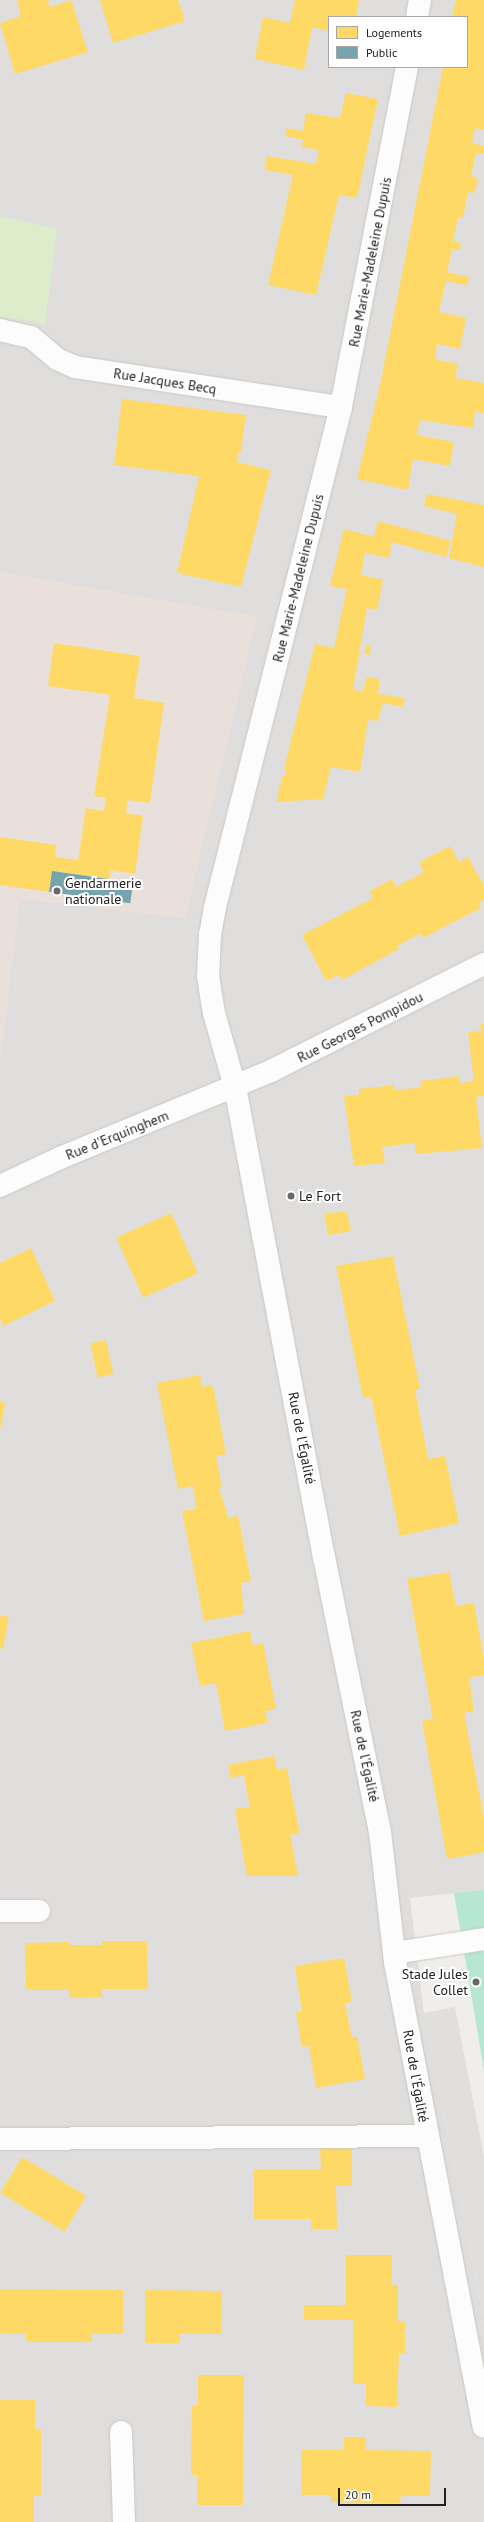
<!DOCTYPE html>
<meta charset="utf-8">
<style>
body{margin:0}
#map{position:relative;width:484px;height:2522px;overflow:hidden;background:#f0eeeb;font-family:"PT Sans",sans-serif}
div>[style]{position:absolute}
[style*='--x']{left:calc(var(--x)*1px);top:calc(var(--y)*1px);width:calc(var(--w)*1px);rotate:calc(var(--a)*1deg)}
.residential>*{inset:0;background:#dfdedc}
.military>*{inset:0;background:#eae0db}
.grass>*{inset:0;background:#ddeccb}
.pitch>*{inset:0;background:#b7e6d2}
.parking>*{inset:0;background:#e0dfde;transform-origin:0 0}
.homes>*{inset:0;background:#ffd966;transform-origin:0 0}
.public>*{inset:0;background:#76a5af;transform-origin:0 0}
.roads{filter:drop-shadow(0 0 1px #c9c8c7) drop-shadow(0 0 1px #c9c8c7)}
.minor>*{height:22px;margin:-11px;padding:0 11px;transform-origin:11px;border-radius:11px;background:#fdfcfc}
.dots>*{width:11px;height:11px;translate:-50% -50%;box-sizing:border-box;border:2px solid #fff;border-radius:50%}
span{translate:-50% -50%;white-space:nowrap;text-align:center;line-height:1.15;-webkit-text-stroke:4px #fff;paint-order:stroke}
.street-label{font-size:14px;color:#222}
.poi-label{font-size:14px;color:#222}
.left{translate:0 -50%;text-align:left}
.right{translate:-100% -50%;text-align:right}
.legend{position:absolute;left:328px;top:16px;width:140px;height:52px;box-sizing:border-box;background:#fff;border:1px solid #a7a7a7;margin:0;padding:5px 7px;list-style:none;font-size:12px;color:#222}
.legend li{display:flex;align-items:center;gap:8px;height:20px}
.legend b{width:20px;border:1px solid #a7a7a7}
.scale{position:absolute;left:338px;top:2488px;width:108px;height:18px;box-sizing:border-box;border:2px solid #222;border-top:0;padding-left:5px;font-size:12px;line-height:14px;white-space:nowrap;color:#222;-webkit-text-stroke:3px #fff;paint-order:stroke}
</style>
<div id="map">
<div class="residential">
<i style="clip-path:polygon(evenodd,0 0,484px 0,484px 1890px,410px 1898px,424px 2013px,484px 2322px,484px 2522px,0 2522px,0 0,329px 17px,467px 17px,467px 67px,329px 67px,329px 17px)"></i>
</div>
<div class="military">
<i style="clip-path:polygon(0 572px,257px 617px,185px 918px,20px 899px,0 1063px)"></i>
</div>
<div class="grass">
<i style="clip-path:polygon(0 216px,57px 229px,45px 324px,0 316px)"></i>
</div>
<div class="pitch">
<i style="clip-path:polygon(484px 1890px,484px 2070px,454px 1893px)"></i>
</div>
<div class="parking">
<i style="left:77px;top:266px;width:171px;height:79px;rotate:6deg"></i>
<i style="clip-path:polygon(17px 413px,100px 425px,86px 500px,170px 512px,157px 592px,25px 571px,27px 546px,0 541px)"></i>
<i style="left:13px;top:978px;width:85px;height:29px;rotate:8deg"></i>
<i style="clip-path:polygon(455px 2007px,484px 2157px,484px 2322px,424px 2013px)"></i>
</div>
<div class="homes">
<i style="clip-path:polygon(17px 0,48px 0,50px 7px,71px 0,88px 52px,15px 74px,0 23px,21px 16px)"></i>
<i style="clip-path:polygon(100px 0,178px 0,185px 21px,113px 43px)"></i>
<i style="clip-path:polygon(295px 0,359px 0,356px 17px,329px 17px,329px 31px,312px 27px,304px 70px,255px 59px,263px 17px,290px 23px)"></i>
<i style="clip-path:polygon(456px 0,484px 0,484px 130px,475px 128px,472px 143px,484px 146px,484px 154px,476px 153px,471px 176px,478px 178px,476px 187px,474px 193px,468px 192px,463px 218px,458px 217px,453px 241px,461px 243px,460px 250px,452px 249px,447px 272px,469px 277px,467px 285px,446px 281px,439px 312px,466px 318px,460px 349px,437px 344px,435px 359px,458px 364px,455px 378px,484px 383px,484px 413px,475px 411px,473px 428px,420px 420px,417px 435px,454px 442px,450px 466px,413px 459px,408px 490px,357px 479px,379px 390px,443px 67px,467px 67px,467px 17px,452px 17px)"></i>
<i style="clip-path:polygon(346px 93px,378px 99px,357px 198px,339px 195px,316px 295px,268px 285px,293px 175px,265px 170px,267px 156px,316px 164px,319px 150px,302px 147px,303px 140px,285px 136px,287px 128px,303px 131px,306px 113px,340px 118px)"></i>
<i style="clip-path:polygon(122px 399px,246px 415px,241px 452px,239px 451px,237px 462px,271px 470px,241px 587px,177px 573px,199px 476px,114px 465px)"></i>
<i style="clip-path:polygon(427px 494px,484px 505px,484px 567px,449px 558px,457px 514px,424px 506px)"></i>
<i style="clip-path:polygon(378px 521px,451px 541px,446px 557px,392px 542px,389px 558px,365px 553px,361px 575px,383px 580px,377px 610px,367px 608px,353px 690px,363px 691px,367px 677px,380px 679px,378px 694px,405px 698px,403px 707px,383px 703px,378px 721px,368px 720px,360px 772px,331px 767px,323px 799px,276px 802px,283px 775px,285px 776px,287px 769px,284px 769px,315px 644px,334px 648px,347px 589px,330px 586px,344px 529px,374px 537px)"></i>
<i style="clip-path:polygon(54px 643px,140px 656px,134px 698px,164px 703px,150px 803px,128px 800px,126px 813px,143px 816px,135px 874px,111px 870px,109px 879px,52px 871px,50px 892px,0 885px,0 837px,56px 845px,55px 857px,78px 860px,86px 808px,104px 811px,106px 798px,94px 796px,110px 695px,48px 686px)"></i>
<i style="clip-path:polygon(366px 645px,371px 645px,370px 655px,364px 654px)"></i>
<i style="clip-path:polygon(450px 846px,459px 862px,468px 857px,484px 886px,484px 900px,479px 903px,481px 908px,423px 938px,421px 933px,397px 946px,399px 949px,342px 980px,338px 975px,326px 981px,302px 935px,373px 898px,370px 891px,392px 879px,396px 887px,424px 872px,419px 862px)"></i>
<i style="clip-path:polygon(480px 1024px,484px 1024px,484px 1096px,476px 1097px,482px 1148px,416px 1154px,415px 1143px,382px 1147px,385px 1163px,354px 1166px,344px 1096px,359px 1095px,359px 1089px,394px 1085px,394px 1090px,417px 1088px,421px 1087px,420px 1081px,459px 1076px,460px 1083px,474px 1081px,468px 1032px,482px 1031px)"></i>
<i style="clip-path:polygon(347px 1212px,351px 1231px,328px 1235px,324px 1213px)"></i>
<i style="left:171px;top:1213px;width:66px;height:60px;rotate:66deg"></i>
<i style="clip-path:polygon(31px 1248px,55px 1301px,3px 1326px,0 1318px,0 1263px)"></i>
<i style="clip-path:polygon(393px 1256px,420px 1389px,415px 1390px,428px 1459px,445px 1456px,459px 1523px,400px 1536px,371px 1397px,363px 1398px,336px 1266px)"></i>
<i style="left:106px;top:1340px;width:35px;height:16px;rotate:78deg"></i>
<i style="clip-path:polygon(200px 1375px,202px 1387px,213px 1385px,226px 1454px,216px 1456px,222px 1487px,219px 1487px,228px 1518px,238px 1516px,251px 1581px,241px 1583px,244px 1614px,204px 1621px,182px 1511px,196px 1509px,194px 1492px,193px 1486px,178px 1489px,157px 1383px)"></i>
<i style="clip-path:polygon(0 1401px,5px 1402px,1px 1427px,0 1427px)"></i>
<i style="clip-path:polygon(449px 1572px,456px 1606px,474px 1603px,484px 1661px,484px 1675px,469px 1678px,474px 1711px,464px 1713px,484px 1819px,484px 1852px,447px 1859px,422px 1721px,433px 1719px,407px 1579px)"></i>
<i style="clip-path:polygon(0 1616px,9px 1617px,3px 1649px,0 1648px)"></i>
<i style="clip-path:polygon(250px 1631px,253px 1646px,263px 1643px,276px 1709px,265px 1711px,268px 1723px,225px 1731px,216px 1683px,200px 1686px,191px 1643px)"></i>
<i style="clip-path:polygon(274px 1756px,277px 1770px,287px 1768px,293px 1800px,300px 1833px,290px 1835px,298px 1876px,247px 1876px,235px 1809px,250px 1807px,244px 1775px,230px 1778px,228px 1765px)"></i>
<i style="clip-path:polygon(102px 1941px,147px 1941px,148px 1989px,102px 1989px,102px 1997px,69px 1998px,69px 1990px,26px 1990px,25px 1943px,69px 1942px,69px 1945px,102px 1945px)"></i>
<i style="clip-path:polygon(344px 1958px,352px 2002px,345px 2003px,352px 2038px,357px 2036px,365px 2079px,316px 2088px,309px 2046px,302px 2047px,299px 2030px,296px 2012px,302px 2012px,295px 1966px)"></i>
<i style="clip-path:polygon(320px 2146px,352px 2146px,352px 2186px,336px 2186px,337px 2229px,311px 2229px,311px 2219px,254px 2219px,254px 2170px,321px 2170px)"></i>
<i style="left:22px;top:2157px;width:75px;height:42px;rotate:31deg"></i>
<i style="clip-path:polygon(346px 2255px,392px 2255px,392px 2285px,398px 2285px,398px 2321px,405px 2321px,405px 2353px,399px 2353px,397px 2407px,366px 2406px,366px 2384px,353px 2384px,353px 2320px,304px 2320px,304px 2305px,346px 2305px)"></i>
<i style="clip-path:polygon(0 2289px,123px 2290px,123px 2334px,92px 2334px,92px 2342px,26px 2342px,26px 2334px,0 2333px)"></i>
<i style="clip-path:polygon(145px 2290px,222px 2291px,221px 2334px,180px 2334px,180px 2343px,145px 2343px)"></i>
<i style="clip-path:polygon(198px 2375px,244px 2375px,243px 2505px,197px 2505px,197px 2475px,191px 2475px,192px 2406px,198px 2406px)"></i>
<i style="clip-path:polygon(0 2400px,35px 2400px,35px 2429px,41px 2429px,41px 2496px,34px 2496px,34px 2522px,0 2522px)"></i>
<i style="clip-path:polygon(344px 2437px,366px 2437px,365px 2450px,431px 2451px,430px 2496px,401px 2496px,400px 2503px,382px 2503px,331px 2502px,331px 2495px,301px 2495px,301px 2450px,344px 2450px)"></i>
</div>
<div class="public">
<i style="left:52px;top:871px;width:82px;height:21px;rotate:8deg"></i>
</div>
<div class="roads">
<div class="minor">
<i style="--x:417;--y:17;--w:17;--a:-80"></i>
<i style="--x:407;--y:67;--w:346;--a:101"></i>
<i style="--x:341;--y:407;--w:516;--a:104.14"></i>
<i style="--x:215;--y:907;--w:27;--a:100"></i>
<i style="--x:210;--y:934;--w:42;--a:92.7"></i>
<i style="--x:208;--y:976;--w:37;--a:81"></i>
<i style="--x:214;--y:1013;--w:77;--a:74.2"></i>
<i style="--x:235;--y:1087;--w:478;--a:79.3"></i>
<i style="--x:324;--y:1557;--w:281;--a:78.5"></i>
<i style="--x:380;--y:1832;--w:131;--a:83.4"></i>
<i style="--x:395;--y:1962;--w:473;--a:79.2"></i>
<i style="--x:0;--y:330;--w:32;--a:13"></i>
<i style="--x:31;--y:337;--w:34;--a:40"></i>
<i style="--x:57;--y:359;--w:20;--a:24"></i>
<i style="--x:75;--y:367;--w:269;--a:8.6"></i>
<i style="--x:0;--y:1186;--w:66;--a:-25"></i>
<i style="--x:60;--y:1158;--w:230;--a:-22.4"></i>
<i style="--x:273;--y:1070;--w:236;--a:-26.7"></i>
<i style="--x:0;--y:1911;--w:39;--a:0"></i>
<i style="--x:394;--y:1953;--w:91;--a:-8.8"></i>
<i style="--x:0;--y:2139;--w:427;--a:-0.4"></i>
<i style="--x:121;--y:2432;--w:90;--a:88.1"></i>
</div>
</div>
<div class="dots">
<i style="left:57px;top:891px;background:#6a6968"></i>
<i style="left:291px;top:1196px;background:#6a6968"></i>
<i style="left:476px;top:1982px;background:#6a6968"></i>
</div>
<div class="street-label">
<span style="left:370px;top:262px;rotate:-79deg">Rue Marie-Madeleine Dupuis</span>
<span style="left:165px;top:381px;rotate:9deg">Rue Jacques Becq</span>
<span style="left:298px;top:578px;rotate:-76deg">Rue Marie-Madeleine Dupuis</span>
<span style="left:360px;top:1027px;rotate:-27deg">Rue Georges Pompidou</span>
<span style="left:117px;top:1135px;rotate:-22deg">Rue d'Erquinghem</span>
<span style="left:302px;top:1438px;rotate:79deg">Rue de l'Égalité</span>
<span style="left:365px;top:1756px;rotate:78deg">Rue de l'Égalité</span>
<span style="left:416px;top:2076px;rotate:80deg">Rue de l'Égalité</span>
</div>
<div class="poi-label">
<span class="left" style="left:65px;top:891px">Gendarmerie<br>nationale</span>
<span class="left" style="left:299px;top:1196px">Le Fort</span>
<span class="right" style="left:468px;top:1982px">Stade Jules<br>Collet</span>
</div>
<ul class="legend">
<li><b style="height:11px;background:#ffd966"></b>Logements</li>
<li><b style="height:11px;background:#76a5af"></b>Public</li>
</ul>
<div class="scale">20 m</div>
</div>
